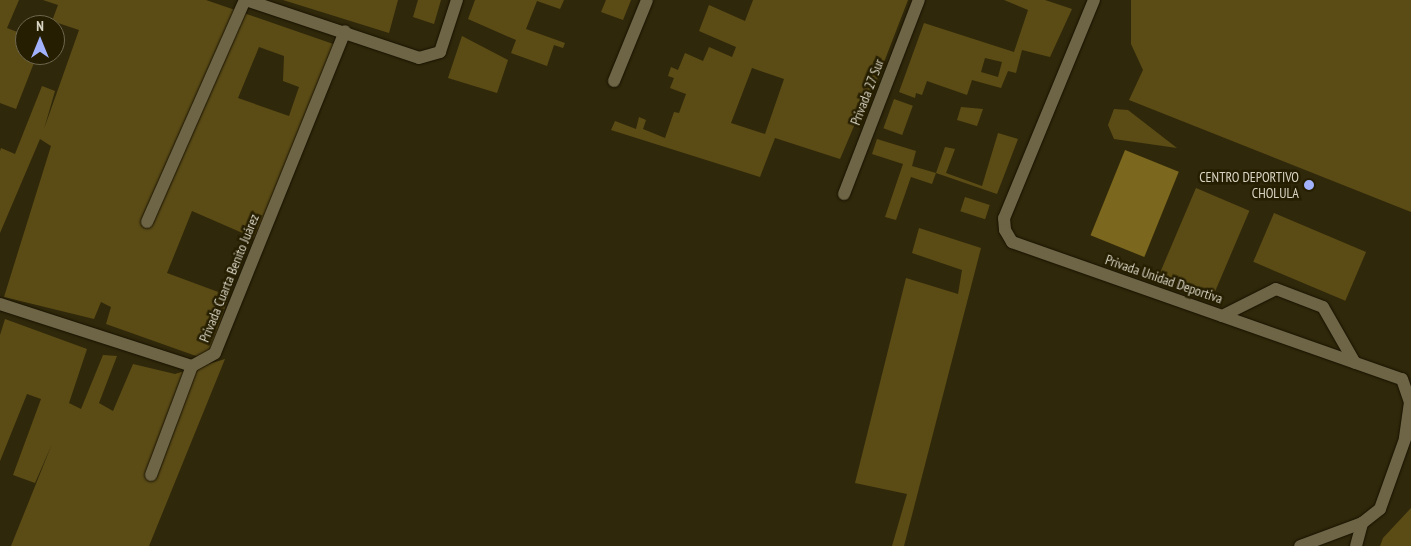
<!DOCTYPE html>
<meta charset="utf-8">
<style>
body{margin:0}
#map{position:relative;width:1411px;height:546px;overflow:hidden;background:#30280a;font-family:"PT Sans Narrow",sans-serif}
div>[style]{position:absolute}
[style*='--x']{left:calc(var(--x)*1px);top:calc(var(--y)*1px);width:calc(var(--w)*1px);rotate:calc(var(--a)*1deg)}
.green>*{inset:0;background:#5b4c16;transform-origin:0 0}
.water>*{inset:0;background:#7b671d;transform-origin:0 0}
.roads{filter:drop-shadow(0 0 1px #171100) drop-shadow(0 0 1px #171100)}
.minor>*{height:12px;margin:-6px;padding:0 6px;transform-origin:6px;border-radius:6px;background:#6e6546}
.dots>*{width:14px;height:14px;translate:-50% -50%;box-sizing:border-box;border:2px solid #261e01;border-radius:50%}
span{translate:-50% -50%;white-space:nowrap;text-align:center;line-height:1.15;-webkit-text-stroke:5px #261e01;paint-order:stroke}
.street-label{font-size:14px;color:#d9d5c4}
.poi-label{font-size:14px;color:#d9d5c4}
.right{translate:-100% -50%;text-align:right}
.north{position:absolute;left:15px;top:15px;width:50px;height:50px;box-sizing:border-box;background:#261e01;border:1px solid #6e674f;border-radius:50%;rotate:0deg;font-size:14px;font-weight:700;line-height:20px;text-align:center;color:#d9d5c4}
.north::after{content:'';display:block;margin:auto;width:18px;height:22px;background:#a2b2fd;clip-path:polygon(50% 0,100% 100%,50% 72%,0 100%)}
</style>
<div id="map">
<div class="green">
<i style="clip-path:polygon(0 0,19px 0,7px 28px,25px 35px,25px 55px,37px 55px,16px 109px,0 103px)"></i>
<i style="clip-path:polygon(evenodd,43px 0,206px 0,339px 46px,308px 123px,254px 238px,192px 211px,167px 273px,229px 296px,210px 352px,199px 357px,106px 324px,111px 307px,101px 302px,94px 319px,4px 297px,51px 146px,40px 139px,0 233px,0 151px,1px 148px,15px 154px,42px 86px,55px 91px,44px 129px,79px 30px,52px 21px,58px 5px,43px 0,259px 47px,284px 56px,283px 81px,299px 87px,289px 116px,238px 98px,259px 47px)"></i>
<i style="clip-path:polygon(283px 0,398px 0,389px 33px)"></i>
<i style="clip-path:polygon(418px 0,441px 0,434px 24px,413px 17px)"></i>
<i style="clip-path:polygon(475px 0,564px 0,560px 9px,537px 1px,526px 29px,565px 43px,563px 48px,554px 45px,547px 66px,511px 53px,516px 40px,468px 19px)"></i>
<i style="clip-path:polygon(606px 0,631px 0,623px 20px,601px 12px)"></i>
<i style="clip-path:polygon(evenodd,753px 0,908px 0,867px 106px,863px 105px,840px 159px,775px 138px,760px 177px,611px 130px,615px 121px,636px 129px,639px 117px,646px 120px,643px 129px,665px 138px,674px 112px,679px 113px,686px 94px,670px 88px,674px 78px,668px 76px,671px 67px,678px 70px,685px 53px,703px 61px,709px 47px,732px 57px,736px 47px,699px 31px,709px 5px,745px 21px,753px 0,752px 68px,784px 79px,765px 134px,731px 123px,752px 68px)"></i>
<i style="clip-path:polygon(evenodd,1004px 0,1045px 0,1072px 9px,1050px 57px,1022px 50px,1016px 73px,1008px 71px,1001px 88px,972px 80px,967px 95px,927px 81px,922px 95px,916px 93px,915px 98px,899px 92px,924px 23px,1014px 52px,1028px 10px,1004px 0,985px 58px,1002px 62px,998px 77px,981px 72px,985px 58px)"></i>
<i style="clip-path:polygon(1131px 0,1411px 0,1411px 212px,1129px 100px,1143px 70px,1131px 44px)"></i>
<i style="clip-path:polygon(462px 36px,508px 60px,497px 93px,448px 78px)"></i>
<i style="left:894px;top:99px;width:20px;height:31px;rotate:20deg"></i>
<i style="clip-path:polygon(961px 107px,983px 109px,977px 126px,957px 120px)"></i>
<i style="clip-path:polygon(1114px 109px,1128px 110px,1177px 148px,1114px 139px,1108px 125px)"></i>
<i style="clip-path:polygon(998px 133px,1018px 139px,997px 194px,936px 173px,932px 184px,911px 177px,896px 220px,885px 217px,903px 164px,872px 154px,877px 139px,916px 151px,912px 166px,936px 173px,945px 147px,955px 149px,946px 173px,982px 186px)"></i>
<i style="left:1196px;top:188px;width:58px;height:98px;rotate:23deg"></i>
<i style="left:965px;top:197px;width:26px;height:15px;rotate:18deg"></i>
<i style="left:1274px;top:213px;width:100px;height:53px;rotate:23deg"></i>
<i style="clip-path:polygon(919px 228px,981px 248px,904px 546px,892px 546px,907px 494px,855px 483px,906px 278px,958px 294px,962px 270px,912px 253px)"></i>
<i style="clip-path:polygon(5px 319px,87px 349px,69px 403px,81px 409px,103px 355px,117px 356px,99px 403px,113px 411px,133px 364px,175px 374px,225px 359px,149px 546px,11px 546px,52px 444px,35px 483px,13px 475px,41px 399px,27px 394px,0 461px,0 335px)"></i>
<i style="clip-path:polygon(1411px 508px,1411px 546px,1380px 546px,1383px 538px)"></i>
</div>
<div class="water">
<i style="left:1125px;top:150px;width:58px;height:92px;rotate:22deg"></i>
</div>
<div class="roads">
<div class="minor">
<i style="--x:246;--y:0;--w:182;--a:18.5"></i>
<i style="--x:419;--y:58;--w:22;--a:-16"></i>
<i style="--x:440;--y:52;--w:55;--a:-71.9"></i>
<i style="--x:1094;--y:0;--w:236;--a:112.4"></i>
<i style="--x:1004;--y:218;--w:12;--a:85"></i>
<i style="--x:1005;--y:230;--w:14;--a:60"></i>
<i style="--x:1012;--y:242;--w:413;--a:19.4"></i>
<i style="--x:1402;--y:379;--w:24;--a:71"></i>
<i style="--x:1410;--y:402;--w:37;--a:98"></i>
<i style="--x:1405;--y:439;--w:74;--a:109.7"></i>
<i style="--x:1380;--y:509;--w:23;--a:142"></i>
<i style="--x:1362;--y:523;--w:66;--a:159.6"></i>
<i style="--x:614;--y:81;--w:87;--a:-67.8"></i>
<i style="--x:844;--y:194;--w:208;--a:-68.9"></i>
<i style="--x:147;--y:222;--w:243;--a:-66.2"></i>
<i style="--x:0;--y:304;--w:202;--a:17.9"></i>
<i style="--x:192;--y:366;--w:26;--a:-29"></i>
<i style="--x:215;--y:353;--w:347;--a:-68"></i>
<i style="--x:1222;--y:316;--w:60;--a:-26.6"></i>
<i style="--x:1276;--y:289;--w:50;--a:21"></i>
<i style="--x:1323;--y:307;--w:64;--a:60.3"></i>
<i style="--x:151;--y:475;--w:116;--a:-69.4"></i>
<i style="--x:1356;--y:546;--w:24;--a:-75"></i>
</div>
</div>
<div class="dots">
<i style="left:1309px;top:185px;background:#a2b2fd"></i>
</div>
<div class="street-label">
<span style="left:867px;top:92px;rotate:-69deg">Privada 27 Sur</span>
<span style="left:229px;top:278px;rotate:-68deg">Privada Cuarta Benito Juárez</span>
<span style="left:1164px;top:279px;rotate:19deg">Privada Unidad Deportiva</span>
</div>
<div class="poi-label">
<span class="right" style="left:1299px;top:185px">CENTRO DEPORTIVO<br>CHOLULA</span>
</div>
<div class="north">N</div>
</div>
